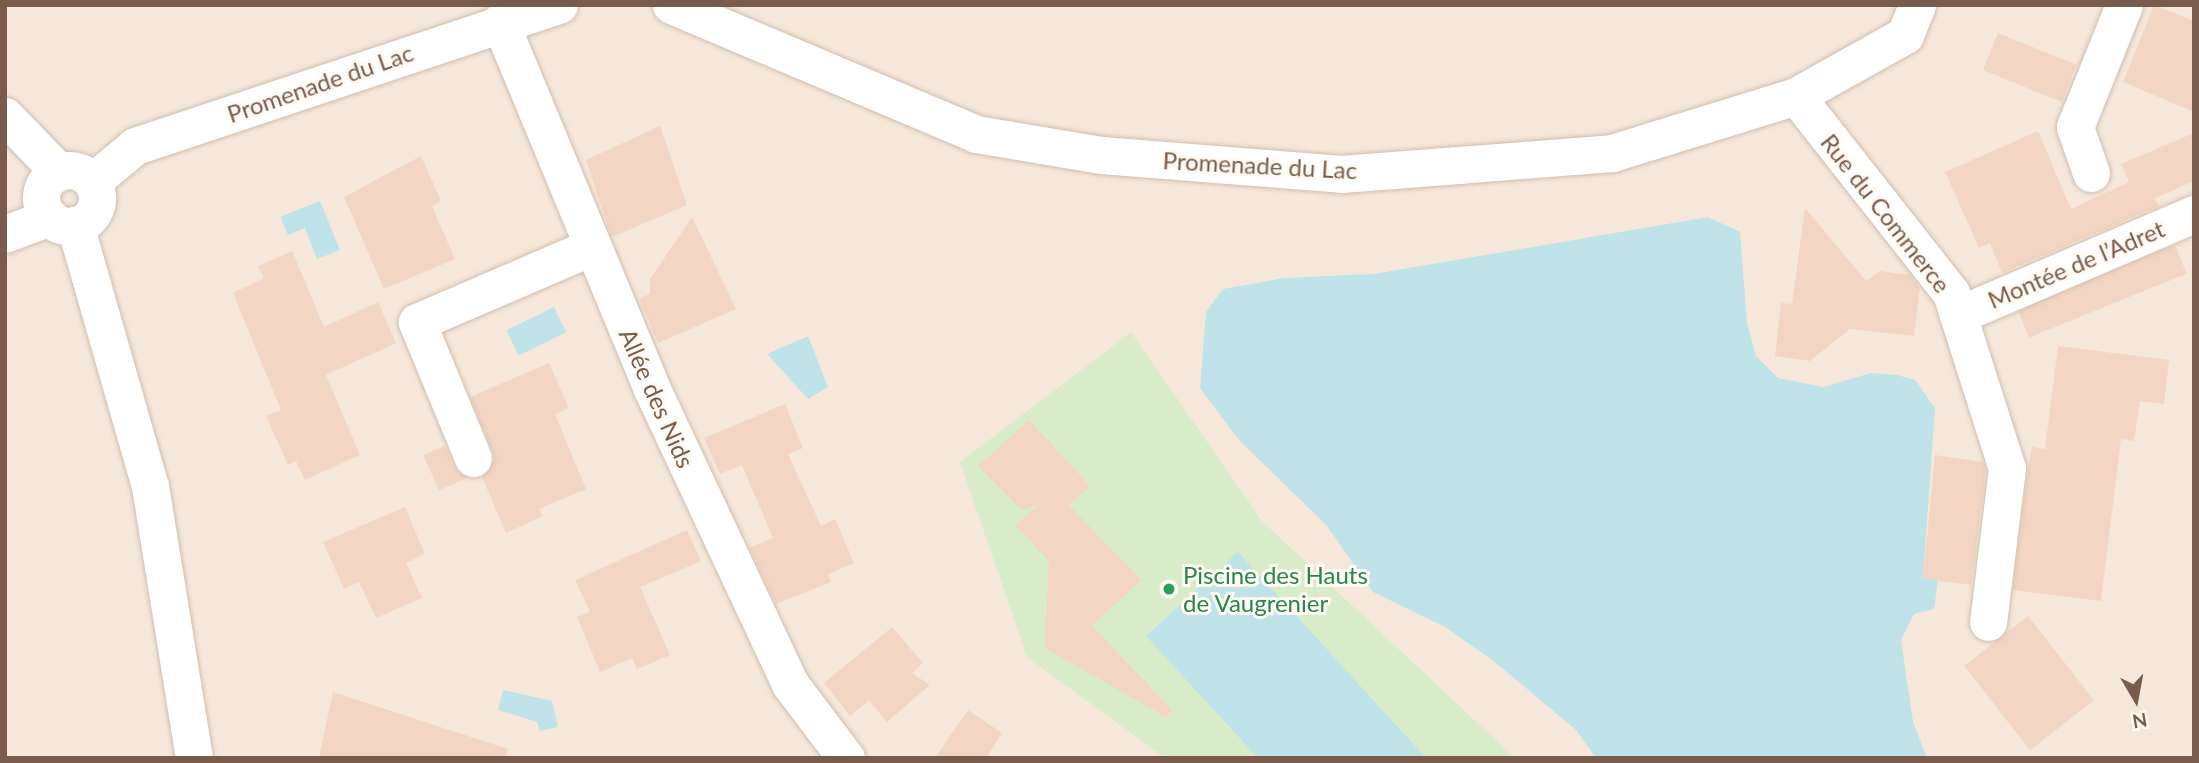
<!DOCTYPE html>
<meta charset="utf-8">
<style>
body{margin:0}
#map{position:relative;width:2199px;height:763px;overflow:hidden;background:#fdf6ec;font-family:Lato,sans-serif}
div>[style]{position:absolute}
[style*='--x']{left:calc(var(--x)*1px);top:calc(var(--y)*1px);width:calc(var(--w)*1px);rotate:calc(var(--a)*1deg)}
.residential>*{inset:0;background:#f5e8da;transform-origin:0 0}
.green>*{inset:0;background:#d8ecc9}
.water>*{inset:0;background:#bfe3e8;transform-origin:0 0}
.building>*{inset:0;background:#f3d5c3;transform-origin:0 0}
.roads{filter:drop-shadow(0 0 2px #d1beb0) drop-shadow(0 0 2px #d1beb0)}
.minor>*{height:37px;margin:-18.5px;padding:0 18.5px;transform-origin:18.5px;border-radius:18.5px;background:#fff}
.minor>.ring{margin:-18.5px;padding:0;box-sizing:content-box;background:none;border:37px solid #fff;border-radius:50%}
.dots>*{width:19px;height:19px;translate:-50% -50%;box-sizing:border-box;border:4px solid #fffaf3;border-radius:50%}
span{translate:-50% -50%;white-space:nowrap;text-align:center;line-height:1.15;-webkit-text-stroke:6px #fffaf3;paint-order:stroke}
.street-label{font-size:24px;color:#7a5c4d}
.leisure-label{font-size:24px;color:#27864d}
.left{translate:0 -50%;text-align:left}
.frame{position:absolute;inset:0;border:7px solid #7a5c4d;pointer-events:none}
.north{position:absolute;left:2101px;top:665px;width:70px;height:70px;-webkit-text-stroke:5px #fffaf3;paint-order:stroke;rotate:170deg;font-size:19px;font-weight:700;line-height:28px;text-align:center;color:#7a5c4d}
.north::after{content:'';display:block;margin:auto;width:24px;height:32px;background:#7a5c4d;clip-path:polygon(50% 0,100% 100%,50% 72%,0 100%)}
</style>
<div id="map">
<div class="residential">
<i style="left:5px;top:5px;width:2189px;height:753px"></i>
</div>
<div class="green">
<i style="clip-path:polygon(1131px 332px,1262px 521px,1515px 758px,1165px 758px,1027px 657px,960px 462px)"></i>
</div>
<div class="water">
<i style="clip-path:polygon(320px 201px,340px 250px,317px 259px,305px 228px,288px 235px,280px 217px)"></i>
<i style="clip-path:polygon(1708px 217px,1740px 232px,1747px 323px,1756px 356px,1778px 378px,1823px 387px,1871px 373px,1897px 375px,1915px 380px,1935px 408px,1923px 578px,1938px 580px,1934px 609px,1914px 614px,1901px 640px,1913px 722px,1927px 758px,1596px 758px,1576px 730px,1495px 662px,1445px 627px,1373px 592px,1327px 526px,1238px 439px,1200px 388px,1206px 312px,1223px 289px,1284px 278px,1374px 274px)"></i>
<i style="left:554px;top:307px;width:28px;height:53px;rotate:64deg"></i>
<i style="clip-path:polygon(808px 336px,828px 387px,808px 399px,767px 354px)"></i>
<i style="clip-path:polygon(1238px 552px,1426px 758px,1258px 758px,1146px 636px)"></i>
<i style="clip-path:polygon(503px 690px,552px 701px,558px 727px,540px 731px,537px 722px,498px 710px)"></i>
</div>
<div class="building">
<i style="clip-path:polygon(2154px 5px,2194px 21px,2194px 112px,2123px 82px)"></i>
<i style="left:1998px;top:33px;width:85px;height:40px;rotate:22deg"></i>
<i style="clip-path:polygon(660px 126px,687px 205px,612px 237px,586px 160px)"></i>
<i style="clip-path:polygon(2038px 131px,2071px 209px,2129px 182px,2121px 164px,2194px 133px,2194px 181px,2155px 198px,2159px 206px,2002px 273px,1990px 243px,1979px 248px,1945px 172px)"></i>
<i style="clip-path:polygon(421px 156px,441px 201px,432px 206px,455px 259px,384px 289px,344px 197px)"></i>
<i style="clip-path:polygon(1805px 208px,1866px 281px,1880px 271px,1910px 275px,1920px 288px,1914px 336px,1850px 329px,1810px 361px,1775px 356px,1781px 303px,1792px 304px)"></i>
<i style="clip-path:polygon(692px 217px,736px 309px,658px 343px,639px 298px,650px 294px,650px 279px)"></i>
<i style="left:2175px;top:245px;width:31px;height:170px;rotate:68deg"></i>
<i style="clip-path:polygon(292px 251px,324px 327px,378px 302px,396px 343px,326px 375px,360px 455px,305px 480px,296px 461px,288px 465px,266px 416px,281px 410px,233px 293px,264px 278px,258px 266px)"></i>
<i style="clip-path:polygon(2058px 346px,2169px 360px,2164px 404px,2140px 401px,2134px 441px,2121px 439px,2101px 601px,2013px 590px,2028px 468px,2032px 447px,2045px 449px)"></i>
<i style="clip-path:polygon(549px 363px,569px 408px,555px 414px,586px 489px,539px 509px,543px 516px,506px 533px,482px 477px,494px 461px,493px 451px,470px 397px)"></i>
<i style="clip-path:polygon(785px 404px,803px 448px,788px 454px,821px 526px,835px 519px,854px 563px,828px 574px,831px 582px,776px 604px,750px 548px,773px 538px,742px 465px,720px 474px,704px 438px)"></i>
<i style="clip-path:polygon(1029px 420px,1090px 486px,1069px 505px,1141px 580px,1092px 626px,1172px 710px,1166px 717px,1045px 648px,1049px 561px,1015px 525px,1040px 504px,1022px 510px,978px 466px)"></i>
<i style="clip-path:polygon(445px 446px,454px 467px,468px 478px,439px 490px,423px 455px)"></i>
<i style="clip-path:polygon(1935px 455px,1983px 462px,1986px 470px,1971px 585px,1923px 579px)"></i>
<i style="clip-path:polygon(405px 507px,425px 554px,406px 563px,422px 598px,376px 618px,359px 582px,344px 589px,323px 542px)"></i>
<i style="clip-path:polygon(687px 530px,701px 561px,640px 587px,670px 655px,637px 669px,632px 658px,600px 672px,577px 617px,590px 612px,575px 580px)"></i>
<i style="left:2028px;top:616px;width:107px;height:81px;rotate:52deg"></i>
<i style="clip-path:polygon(892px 627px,923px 663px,912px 673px,930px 685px,887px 722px,869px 700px,850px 716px,824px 683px)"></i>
<i style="clip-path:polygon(333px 692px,508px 749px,506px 758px,319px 758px)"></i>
<i style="clip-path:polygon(968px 710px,1002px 733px,986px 758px,935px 758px)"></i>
</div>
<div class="roads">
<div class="minor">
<i style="--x:671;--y:5;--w:331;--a:22.9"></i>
<i style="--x:976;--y:134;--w:127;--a:9.5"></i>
<i style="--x:1101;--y:155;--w:241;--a:4.5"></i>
<i style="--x:1341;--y:174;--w:272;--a:-4.4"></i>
<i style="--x:1612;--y:153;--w:193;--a:-17.2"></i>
<i style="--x:1796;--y:96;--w:125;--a:-29.2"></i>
<i style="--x:1905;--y:35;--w:32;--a:-68"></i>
<i style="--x:500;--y:22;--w:395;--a:67.5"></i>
<i style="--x:651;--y:387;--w:328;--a:64.9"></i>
<i style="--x:790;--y:684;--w:93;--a:52.9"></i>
<i style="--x:1796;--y:96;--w:251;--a:51.8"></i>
<i style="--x:1951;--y:293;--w:184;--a:72.3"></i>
<i style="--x:2007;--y:468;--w:155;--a:97"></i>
<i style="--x:5;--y:116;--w:78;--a:46"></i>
<i class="ring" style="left:41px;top:170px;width:19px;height:19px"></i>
<i style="--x:2091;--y:173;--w:49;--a:-109.2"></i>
<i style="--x:2075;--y:127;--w:131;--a:-68.1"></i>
<i style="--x:92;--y:182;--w:56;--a:-39.9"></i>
<i style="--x:135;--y:146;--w:447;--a:-18.4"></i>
<i style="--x:75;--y:225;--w:272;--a:74"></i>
<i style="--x:150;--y:486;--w:276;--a:80.8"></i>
<i style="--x:5;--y:234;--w:48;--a:-20.7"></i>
<i style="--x:1958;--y:315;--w:257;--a:-23.2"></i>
<i style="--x:473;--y:458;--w:147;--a:-112.4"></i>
<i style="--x:417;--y:322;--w:189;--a:-23.3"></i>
</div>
</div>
<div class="dots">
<i style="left:1169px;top:589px;background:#2e9e5b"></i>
</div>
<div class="street-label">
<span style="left:320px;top:83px;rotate:-19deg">Promenade du Lac</span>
<span style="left:1260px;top:165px;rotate:3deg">Promenade du Lac</span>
<span style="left:1886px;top:213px;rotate:52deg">Rue du Commerce</span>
<span style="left:2076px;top:264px;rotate:-23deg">Montée de l’Adret</span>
<span style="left:657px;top:398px;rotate:66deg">Allée des Nids</span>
</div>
<div class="leisure-label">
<span class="left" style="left:1183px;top:589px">Piscine des Hauts<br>de Vaugrenier</span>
</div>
<div class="frame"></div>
<div class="north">N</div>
</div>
